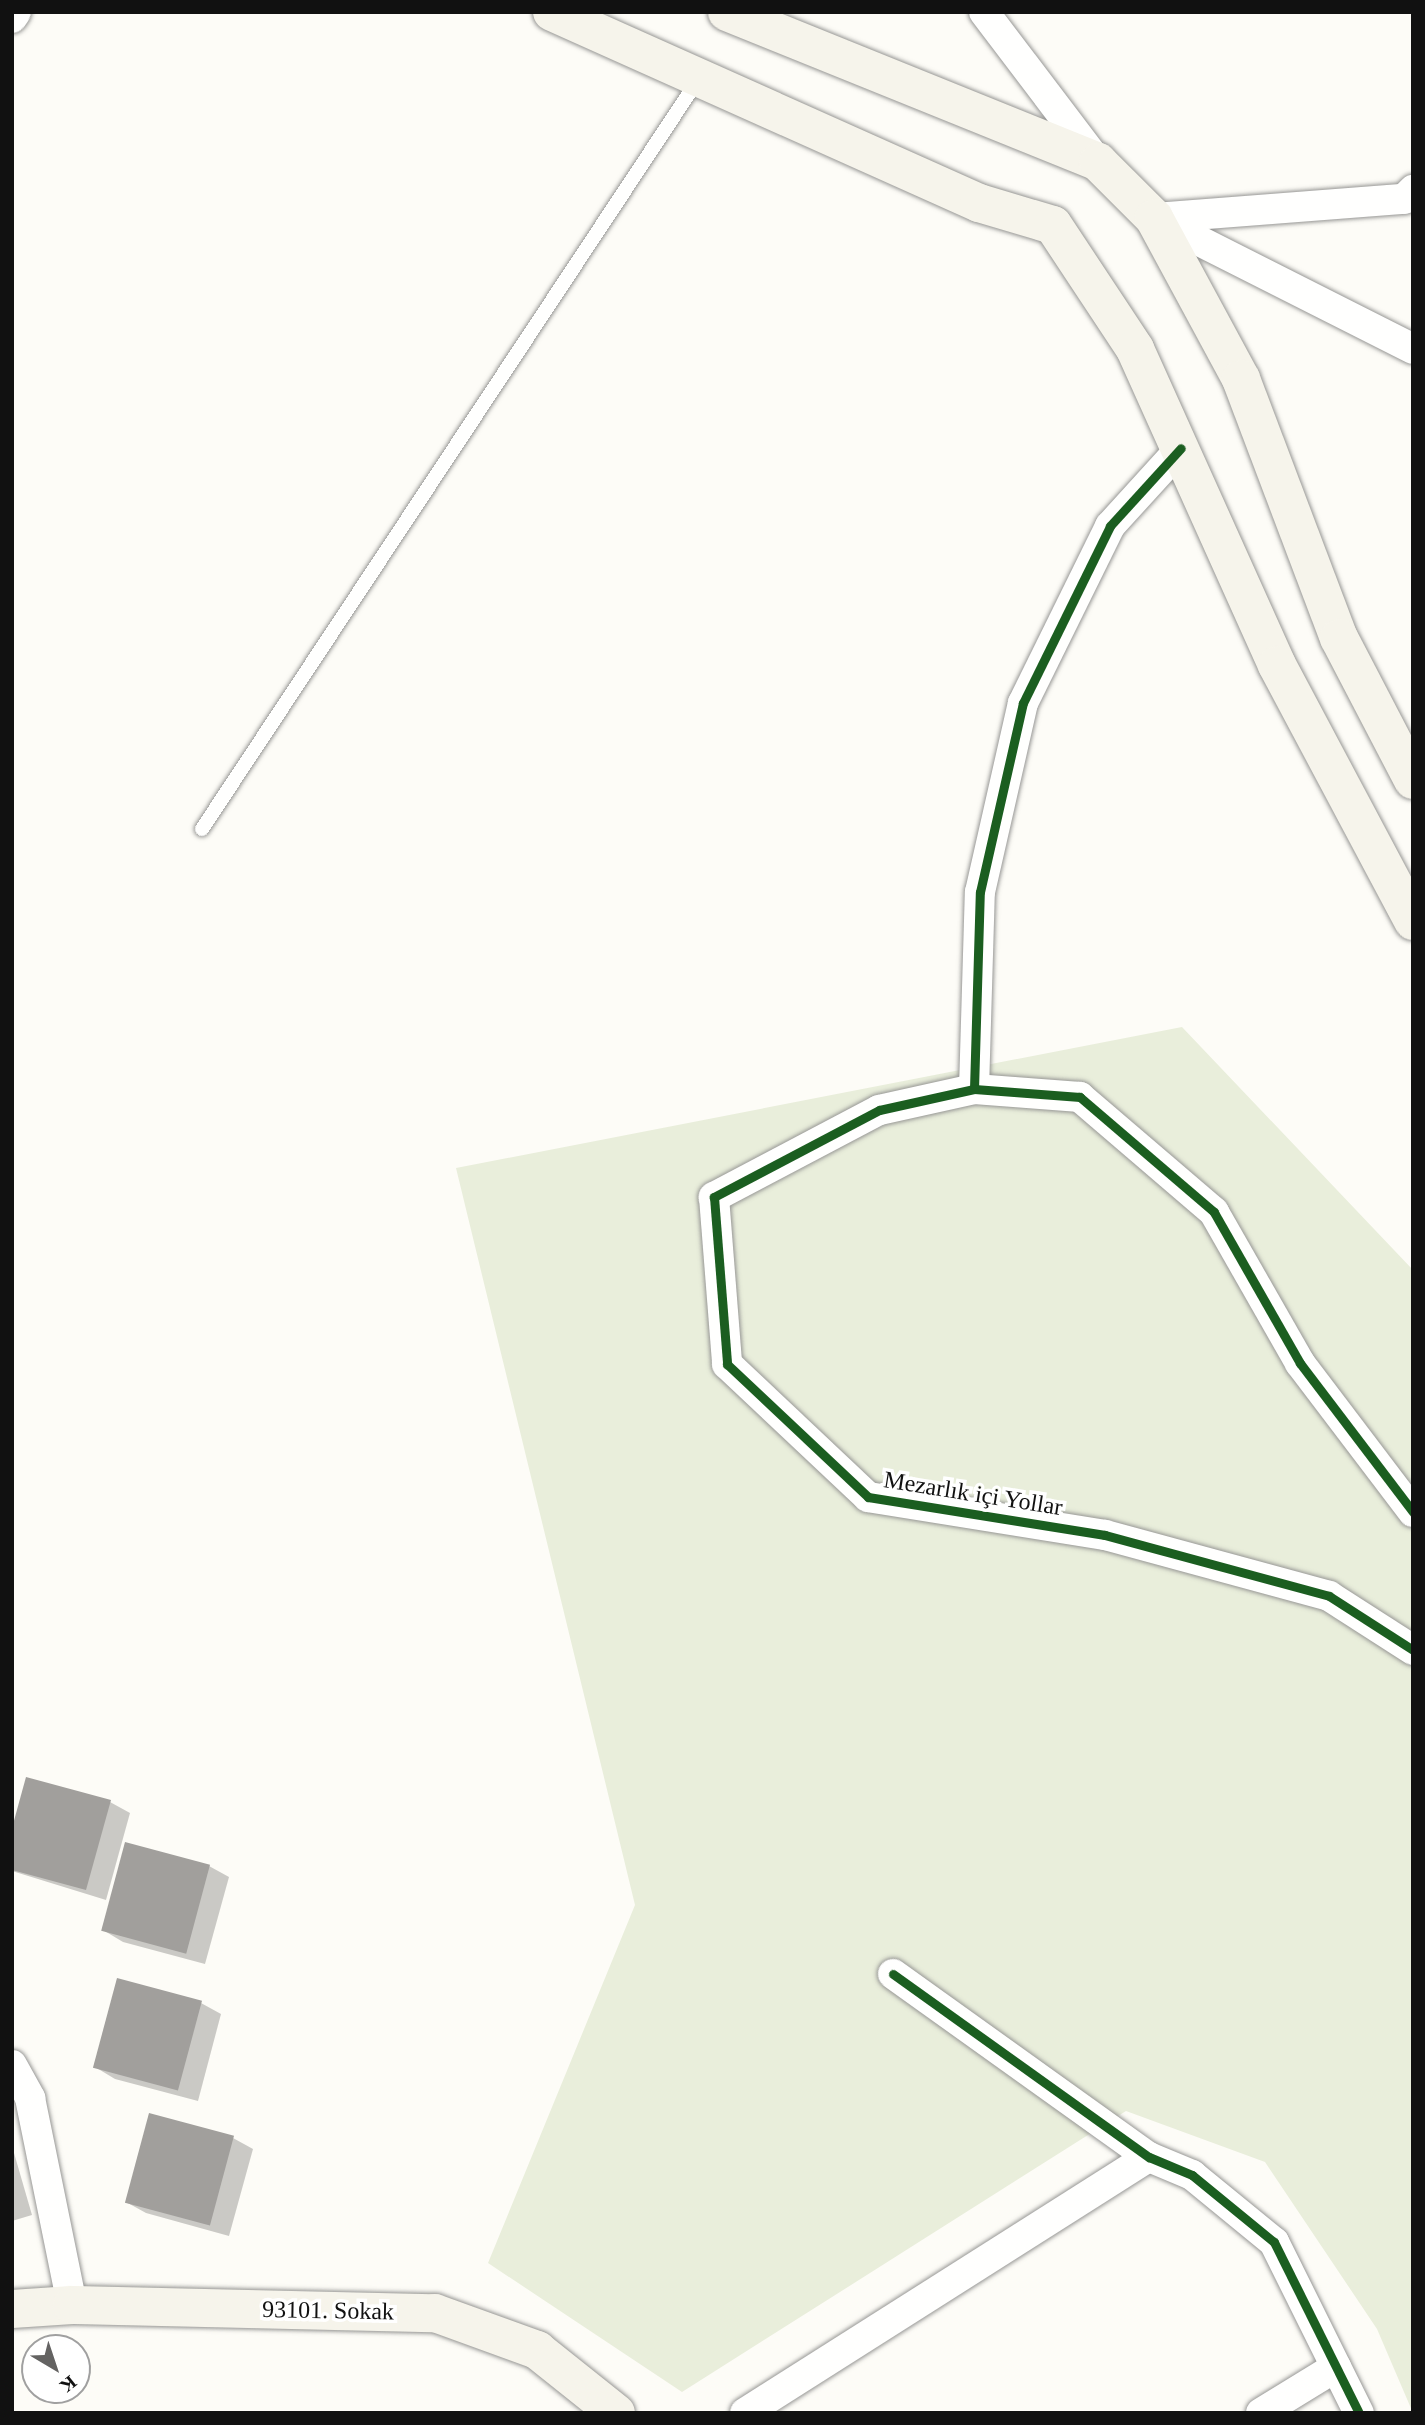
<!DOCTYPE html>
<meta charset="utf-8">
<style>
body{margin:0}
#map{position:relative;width:1425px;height:2425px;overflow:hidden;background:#fdfcf7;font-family:"Times New Roman",serif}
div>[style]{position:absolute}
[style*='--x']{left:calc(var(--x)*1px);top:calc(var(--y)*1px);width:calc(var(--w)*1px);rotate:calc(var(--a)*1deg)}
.cemetery>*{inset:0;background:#e9eedb}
.shadow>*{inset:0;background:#0003}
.building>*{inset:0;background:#a19f9c;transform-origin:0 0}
.roads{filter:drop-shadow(0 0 2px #979795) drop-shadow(0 0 2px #979795)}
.lane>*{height:14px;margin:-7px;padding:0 7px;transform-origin:7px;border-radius:7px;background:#fffffe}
.street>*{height:30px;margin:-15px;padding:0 15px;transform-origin:15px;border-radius:15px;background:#fffffe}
.secondary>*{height:38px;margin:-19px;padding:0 19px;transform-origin:19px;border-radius:19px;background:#f6f4eb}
.cycleway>*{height:9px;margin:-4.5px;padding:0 4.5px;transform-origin:4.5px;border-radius:4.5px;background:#1b5e20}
span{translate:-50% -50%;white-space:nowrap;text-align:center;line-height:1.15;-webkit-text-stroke:7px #fff;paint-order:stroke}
.street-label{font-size:24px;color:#111}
.frame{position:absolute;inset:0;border:14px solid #111;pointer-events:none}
.north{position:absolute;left:21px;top:2334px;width:70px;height:70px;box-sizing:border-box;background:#fff;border:2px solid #a0a0a0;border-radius:50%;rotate:141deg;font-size:19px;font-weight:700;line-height:28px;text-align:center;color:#111}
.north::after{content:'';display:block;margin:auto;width:24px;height:32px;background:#646362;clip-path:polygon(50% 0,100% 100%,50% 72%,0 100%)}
</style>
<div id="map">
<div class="cemetery">
<i style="clip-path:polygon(1182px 1027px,1413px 1270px,1413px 2413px,1377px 2329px,1265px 2162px,1126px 2111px,682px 2392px,488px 2263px,635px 1905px,456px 1168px)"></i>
</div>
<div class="shadow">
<i style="clip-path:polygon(110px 1802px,130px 1813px,106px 1900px,12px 1871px,12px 1835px)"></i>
<i style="clip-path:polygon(209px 1866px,229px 1877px,205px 1964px,123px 1942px,103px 1930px)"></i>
<i style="clip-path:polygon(201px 2003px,221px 2014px,198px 2101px,115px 2079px,95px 2067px)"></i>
<i style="clip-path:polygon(233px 2138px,253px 2149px,229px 2236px,146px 2213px,126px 2202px)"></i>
<i style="clip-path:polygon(12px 2146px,32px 2215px,12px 2221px)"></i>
</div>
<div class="building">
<i style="clip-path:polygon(26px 1777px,111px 1800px,86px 1890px,12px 1870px,12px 1828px)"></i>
<i style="left:125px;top:1842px;width:88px;height:92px;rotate:15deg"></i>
<i style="left:117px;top:1978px;width:88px;height:93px;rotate:15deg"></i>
<i style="left:149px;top:2113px;width:88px;height:93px;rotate:15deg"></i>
</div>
<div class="roads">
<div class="lane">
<i style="--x:202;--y:829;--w:898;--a:-56.49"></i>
</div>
<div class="street">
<i style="--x:984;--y:12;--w:188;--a:52.8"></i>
<i style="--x:12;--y:18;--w:7;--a:-56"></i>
<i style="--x:1154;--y:218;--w:290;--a:26.8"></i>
<i style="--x:1155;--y:218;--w:250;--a:-4.4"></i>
<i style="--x:1404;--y:199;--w:13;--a:-45"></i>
<i style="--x:974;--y:1089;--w:197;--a:-88.3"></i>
<i style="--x:980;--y:892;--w:194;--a:-77.2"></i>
<i style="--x:1023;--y:703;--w:197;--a:-63.8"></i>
<i style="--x:1110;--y:526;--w:105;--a:-47.7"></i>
<i style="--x:1413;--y:1512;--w:187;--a:-127.2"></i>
<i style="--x:1300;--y:1363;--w:174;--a:-119.7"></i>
<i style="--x:1214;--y:1212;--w:177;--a:-139.4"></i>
<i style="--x:1080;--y:1097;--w:106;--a:-175.7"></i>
<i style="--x:974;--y:1089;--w:97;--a:167.5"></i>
<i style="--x:879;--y:1110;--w:187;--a:152.2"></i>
<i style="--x:714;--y:1197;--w:168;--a:85.5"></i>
<i style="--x:727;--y:1364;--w:194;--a:43.3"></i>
<i style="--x:868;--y:1497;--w:240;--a:9.1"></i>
<i style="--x:1105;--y:1535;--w:232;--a:15.2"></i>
<i style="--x:1329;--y:1596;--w:100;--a:32.7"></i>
<i style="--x:893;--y:1974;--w:315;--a:35.6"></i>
<i style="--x:1149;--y:2157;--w:47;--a:22.7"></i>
<i style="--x:1192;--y:2175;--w:106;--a:39.3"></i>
<i style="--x:1274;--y:2242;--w:191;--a:63.6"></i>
<i style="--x:12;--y:2065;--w:38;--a:61"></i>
<i style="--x:30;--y:2098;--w:211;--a:78.5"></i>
<i style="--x:745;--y:2413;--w:478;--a:-32.4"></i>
<i style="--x:1261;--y:2413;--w:88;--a:-31.5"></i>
</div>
<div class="secondary">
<i style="--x:552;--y:12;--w:468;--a:24.1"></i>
<i style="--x:979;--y:203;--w:77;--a:16.6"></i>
<i style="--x:1053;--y:225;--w:149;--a:56.5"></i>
<i style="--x:1135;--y:349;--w:346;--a:65.8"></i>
<i style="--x:1277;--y:665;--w:290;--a:62"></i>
<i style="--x:727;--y:12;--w:400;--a:22"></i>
<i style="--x:1098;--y:162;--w:79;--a:45"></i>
<i style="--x:1154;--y:218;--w:183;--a:61.6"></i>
<i style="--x:1241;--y:379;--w:277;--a:69.3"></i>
<i style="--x:1339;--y:638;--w:160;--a:62.5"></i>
<i style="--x:12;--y:2309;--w:60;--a:-3.8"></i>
<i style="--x:72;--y:2305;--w:363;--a:1.3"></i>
<i style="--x:435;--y:2313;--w:109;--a:19.9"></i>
<i style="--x:537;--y:2350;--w:101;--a:38.6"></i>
</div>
</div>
<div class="cycleway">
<i style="--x:974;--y:1089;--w:197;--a:-88.3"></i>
<i style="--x:980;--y:892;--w:194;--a:-77.2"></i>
<i style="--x:1023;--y:703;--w:197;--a:-63.8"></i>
<i style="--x:1110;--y:526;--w:105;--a:-47.7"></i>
<i style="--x:1413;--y:1512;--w:187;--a:-127.2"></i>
<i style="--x:1300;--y:1363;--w:174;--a:-119.7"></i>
<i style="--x:1214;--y:1212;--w:177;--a:-139.4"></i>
<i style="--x:1080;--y:1097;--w:106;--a:-175.7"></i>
<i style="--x:974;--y:1089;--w:97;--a:167.5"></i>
<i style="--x:879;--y:1110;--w:187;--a:152.2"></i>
<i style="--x:714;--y:1197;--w:168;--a:85.5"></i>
<i style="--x:727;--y:1364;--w:194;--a:43.3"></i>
<i style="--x:868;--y:1497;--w:240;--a:9.1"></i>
<i style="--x:1105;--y:1535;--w:232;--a:15.2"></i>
<i style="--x:1329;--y:1596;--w:100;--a:32.7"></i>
<i style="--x:893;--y:1974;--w:315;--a:35.6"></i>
<i style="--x:1149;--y:2157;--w:47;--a:22.7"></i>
<i style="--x:1192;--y:2175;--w:106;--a:39.3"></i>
<i style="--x:1274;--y:2242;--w:191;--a:63.6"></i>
</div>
<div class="street-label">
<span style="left:973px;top:1494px;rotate:9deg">Mezarlık içi Yollar</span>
<span style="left:328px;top:2311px;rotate:1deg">93101. Sokak</span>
</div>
<div class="frame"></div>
<div class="north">K</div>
</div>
